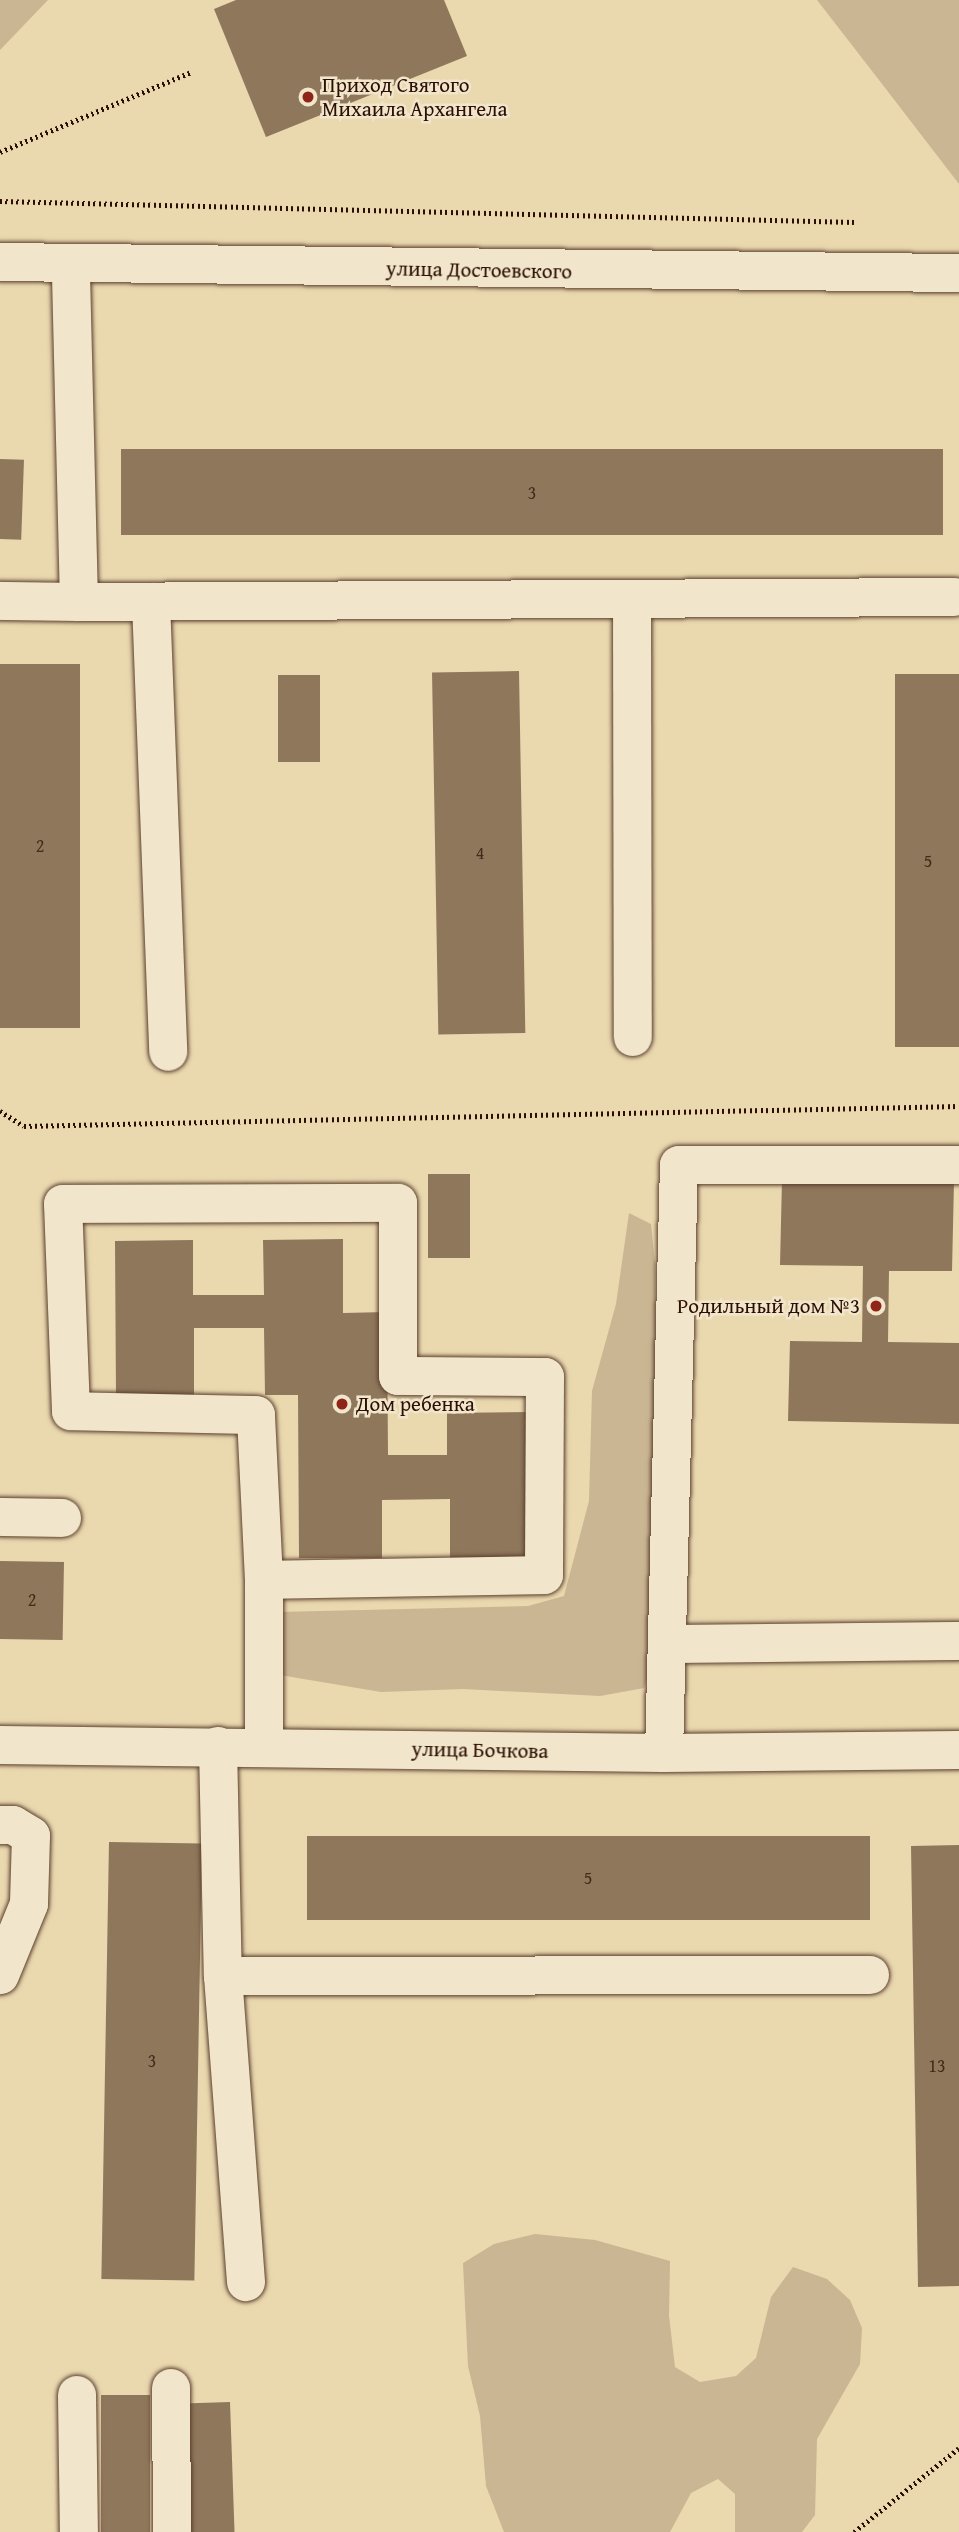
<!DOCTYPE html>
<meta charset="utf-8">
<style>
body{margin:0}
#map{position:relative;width:959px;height:2532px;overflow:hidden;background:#ead8af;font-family:"Gentium Book Plus",serif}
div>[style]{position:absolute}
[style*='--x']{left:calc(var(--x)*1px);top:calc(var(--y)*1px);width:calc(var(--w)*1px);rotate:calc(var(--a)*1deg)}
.green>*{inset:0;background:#cab692}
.building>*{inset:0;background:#8f775c;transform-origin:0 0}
.path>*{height:4.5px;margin-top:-2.25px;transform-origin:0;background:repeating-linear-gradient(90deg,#2c0e03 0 2px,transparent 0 5.5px)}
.roads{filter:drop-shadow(0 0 2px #5c402e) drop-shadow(0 0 2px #5c402e)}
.minor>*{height:38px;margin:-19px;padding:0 19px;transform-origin:19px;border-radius:19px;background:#f1e6cb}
.dots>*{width:19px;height:19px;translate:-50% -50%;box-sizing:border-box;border:4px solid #f1e6cb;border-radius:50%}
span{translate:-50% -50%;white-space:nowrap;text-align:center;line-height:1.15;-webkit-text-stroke:5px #f1e6cb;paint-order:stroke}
.number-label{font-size:18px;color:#452819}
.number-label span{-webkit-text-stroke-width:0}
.poi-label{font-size:21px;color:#2c0e03}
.left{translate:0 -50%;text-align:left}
.right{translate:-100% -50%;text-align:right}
.street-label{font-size:21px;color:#2c0e03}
</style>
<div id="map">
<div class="green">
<i style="clip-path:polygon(0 0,48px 0,0 50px)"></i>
<i style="clip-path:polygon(817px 0,959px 0,959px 184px,879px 80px)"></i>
<i style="clip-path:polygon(629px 1213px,651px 1224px,655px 1264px,658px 1515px,653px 1657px,644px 1688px,600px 1696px,463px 1689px,381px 1692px,274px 1674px,279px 1612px,528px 1606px,564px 1596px,589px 1501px,592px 1391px,616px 1304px)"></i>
<i style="clip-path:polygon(535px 2234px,595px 2240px,670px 2261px,669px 2316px,675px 2367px,700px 2382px,736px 2376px,756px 2358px,771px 2297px,793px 2267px,827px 2279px,850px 2300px,862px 2328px,860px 2364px,817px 2439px,815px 2515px,802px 2532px,735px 2532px,735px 2494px,718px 2479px,691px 2493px,670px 2532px,504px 2532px,486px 2486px,480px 2416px,468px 2366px,463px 2263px,494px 2244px)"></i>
</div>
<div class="building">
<i style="clip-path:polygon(236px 0,444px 0,467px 56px,266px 137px,214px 9px)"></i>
<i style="left:943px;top:449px;width:86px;height:822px;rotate:90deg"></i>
<i style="left:0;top:459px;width:24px;height:80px;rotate:2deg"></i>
<i style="left:0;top:664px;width:80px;height:364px"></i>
<i style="left:519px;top:671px;width:362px;height:87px;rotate:89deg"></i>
<i style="left:959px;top:674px;width:373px;height:64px;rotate:90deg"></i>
<i style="left:278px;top:675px;width:42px;height:87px"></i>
<i style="left:428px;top:1174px;width:42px;height:84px"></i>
<i style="clip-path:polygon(782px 1179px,954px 1182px,952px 1271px,889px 1271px,888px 1342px,959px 1343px,959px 1424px,788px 1421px,790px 1341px,862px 1342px,863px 1266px,780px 1265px)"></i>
<i style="clip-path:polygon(343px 1239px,343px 1313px,387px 1312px,388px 1455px,447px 1455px,447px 1413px,530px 1412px,531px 1557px,450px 1558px,450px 1499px,382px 1500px,382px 1558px,299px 1558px,298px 1395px,265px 1395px,264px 1328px,194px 1328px,194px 1396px,116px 1396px,115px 1241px,193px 1240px,193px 1295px,264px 1295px,263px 1240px)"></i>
<i style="left:0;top:1561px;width:64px;height:78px;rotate:1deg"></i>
<i style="left:307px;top:1836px;width:563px;height:84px"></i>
<i style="left:109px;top:1842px;width:93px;height:437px;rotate:1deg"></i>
<i style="clip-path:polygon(959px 1845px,959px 2286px,918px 2287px,911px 1846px)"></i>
<i style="left:101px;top:2395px;width:49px;height:137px"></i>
<i style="left:230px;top:2402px;width:130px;height:46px;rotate:88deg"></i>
</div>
<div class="path">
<i style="--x:0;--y:152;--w:207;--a:-22.7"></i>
<i style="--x:0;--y:201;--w:855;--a:1.41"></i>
<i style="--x:0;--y:1111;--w:28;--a:32"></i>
<i style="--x:24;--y:1126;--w:935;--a:-1.23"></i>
<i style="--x:854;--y:2532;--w:134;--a:-38.7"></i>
</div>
<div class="roads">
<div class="minor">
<i style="--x:0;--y:262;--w:959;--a:0.66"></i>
<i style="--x:632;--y:599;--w:438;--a:89.9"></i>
<i style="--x:0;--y:601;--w:79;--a:0.7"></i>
<i style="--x:79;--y:602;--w:337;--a:-91.4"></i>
<i style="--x:79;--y:602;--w:875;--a:-0.33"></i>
<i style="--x:151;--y:602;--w:450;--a:87.8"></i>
<i style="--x:0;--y:1517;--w:62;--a:0.9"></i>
<i style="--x:670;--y:1644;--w:289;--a:-0.6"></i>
<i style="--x:0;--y:1745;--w:664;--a:0.69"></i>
<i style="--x:664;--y:1753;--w:295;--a:-0.6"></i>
<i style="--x:218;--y:1746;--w:230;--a:88.8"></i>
<i style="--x:223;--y:1976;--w:307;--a:85.7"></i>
<i style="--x:264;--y:1746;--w:166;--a:-90"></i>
<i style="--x:264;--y:1580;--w:165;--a:-92.8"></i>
<i style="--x:256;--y:1415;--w:185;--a:-178.8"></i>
<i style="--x:71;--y:1411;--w:207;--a:-92.2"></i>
<i style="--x:63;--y:1204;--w:335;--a:-0.2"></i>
<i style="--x:398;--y:1203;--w:173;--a:90"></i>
<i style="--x:398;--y:1376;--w:147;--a:0.4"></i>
<i style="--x:545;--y:1377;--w:198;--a:90.3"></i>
<i style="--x:544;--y:1575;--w:280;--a:179"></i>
<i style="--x:664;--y:1753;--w:588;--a:-88.54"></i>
<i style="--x:679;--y:1165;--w:280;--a:0"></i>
<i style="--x:0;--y:1825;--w:13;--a:0"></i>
<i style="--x:13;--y:1825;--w:21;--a:31"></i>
<i style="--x:31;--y:1836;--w:68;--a:91.7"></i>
<i style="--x:29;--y:1904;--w:77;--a:112.2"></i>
<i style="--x:223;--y:1976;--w:647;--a:-0.09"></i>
<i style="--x:171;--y:2388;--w:144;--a:89.6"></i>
<i style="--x:77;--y:2395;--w:137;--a:89.2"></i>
</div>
</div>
<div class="dots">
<i style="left:308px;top:97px;background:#8f2418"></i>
<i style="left:876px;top:1306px;background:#8f2418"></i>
<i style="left:342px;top:1404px;background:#8f2418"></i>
</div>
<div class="number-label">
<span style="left:532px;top:493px">3</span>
<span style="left:40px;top:846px">2</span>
<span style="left:480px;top:853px">4</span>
<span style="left:928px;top:861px">5</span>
<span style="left:32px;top:1600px">2</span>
<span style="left:588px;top:1878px">5</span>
<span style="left:152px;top:2061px">3</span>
<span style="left:937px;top:2066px">13</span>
</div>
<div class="poi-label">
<span class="left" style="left:322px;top:97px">Приход Святого<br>Михаила Архангела</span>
<span class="right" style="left:860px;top:1306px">Родильный дом №3</span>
<span class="left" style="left:356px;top:1404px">Дом ребенка</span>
</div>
<div class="street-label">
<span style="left:479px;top:270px;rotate:1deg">улица Достоевского</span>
<span style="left:480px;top:1750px;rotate:1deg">улица Бочкова</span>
</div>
</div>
